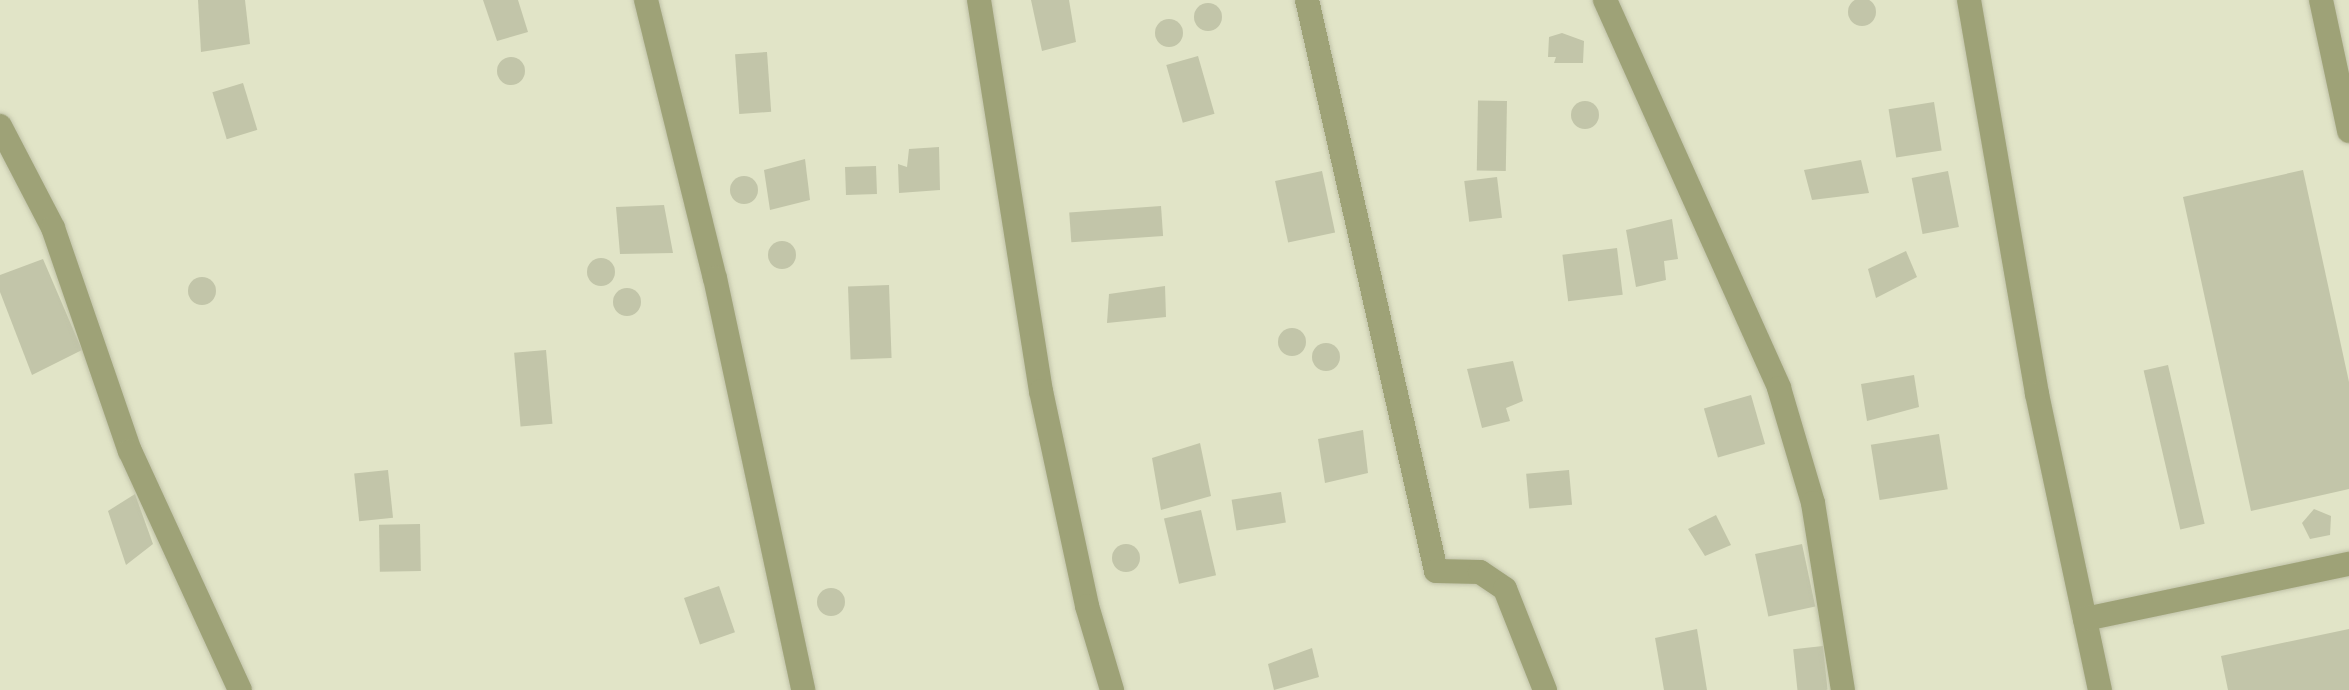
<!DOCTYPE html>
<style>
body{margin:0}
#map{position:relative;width:2349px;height:690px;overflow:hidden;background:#e1e4c7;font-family:"Noto Serif",serif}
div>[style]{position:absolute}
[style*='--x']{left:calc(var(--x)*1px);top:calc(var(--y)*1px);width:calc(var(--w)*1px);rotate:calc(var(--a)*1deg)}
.building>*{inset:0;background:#c2c5a9;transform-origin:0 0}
.round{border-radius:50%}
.roads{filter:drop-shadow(0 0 2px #c0c2a8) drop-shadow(0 0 2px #c0c2a8)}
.minor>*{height:24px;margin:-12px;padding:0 12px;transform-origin:12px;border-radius:12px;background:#9ea277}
span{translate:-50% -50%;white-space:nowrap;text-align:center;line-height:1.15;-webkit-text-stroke:6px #e1e4c7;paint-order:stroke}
</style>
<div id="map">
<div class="building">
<i class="round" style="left:1848px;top:-2px;width:28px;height:28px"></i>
<i style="clip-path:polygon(198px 0,245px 0,250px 44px,201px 52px)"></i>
<i style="clip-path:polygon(483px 0,518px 0,528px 32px,497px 41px)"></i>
<i style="clip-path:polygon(1031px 0,1069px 0,1076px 42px,1042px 51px)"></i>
<i class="round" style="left:1194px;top:3px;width:28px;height:28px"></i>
<i class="round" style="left:1155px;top:19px;width:28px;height:28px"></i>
<i style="clip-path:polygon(1562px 33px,1584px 41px,1583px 63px,1554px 63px,1556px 57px,1548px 57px,1549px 37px)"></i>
<i style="left:767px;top:52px;width:60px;height:32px;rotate:86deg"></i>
<i style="left:1198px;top:56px;width:60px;height:33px;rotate:74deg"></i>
<i class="round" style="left:497px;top:57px;width:28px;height:28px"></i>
<i style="left:243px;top:83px;width:49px;height:32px;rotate:73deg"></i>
<i class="round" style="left:1571px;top:101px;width:28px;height:28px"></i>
<i style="left:1507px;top:101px;width:70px;height:29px;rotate:91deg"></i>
<i style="left:1934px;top:102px;width:49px;height:46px;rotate:81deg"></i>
<i style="clip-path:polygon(939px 147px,940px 190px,899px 193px,898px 164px,907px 167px,909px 149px)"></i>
<i style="clip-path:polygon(805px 159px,810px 200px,770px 210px,764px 170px)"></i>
<i style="clip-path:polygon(1861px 160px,1869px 193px,1812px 200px,1804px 170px)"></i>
<i style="left:876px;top:166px;width:28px;height:31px;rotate:88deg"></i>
<i style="clip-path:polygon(2303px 170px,2349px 382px,2349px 489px,2251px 511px,2183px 197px)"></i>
<i style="left:1322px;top:171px;width:63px;height:48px;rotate:78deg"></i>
<i style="left:1948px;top:171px;width:57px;height:37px;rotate:79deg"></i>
<i class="round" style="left:730px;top:176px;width:28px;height:28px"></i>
<i style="left:1497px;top:177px;width:41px;height:33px;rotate:83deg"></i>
<i style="clip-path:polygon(664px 205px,673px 253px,620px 254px,616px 207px)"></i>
<i style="left:1161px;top:206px;width:30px;height:92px;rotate:86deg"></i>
<i style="clip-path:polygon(1672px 219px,1678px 259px,1664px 261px,1666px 280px,1636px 287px,1626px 230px)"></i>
<i class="round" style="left:768px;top:241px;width:28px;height:28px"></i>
<i style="left:1617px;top:248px;width:47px;height:55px;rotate:83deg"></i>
<i style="clip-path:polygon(1906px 251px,1917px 277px,1876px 298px,1868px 269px)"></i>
<i class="round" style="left:587px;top:258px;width:28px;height:28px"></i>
<i style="clip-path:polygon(43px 259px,82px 350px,32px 375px,0 292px,0 275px)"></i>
<i class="round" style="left:188px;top:277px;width:28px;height:28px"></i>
<i style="left:889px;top:285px;width:73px;height:41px;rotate:88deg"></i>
<i style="clip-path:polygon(1165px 286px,1166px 317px,1107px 323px,1109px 294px)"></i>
<i class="round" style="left:613px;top:288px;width:28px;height:28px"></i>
<i class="round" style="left:1278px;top:328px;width:28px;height:28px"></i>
<i class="round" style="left:1312px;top:343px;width:28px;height:28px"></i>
<i style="left:546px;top:350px;width:74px;height:32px;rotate:85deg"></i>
<i style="clip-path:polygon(1513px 361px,1523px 401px,1506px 408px,1510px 421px,1482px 428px,1467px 369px)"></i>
<i style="left:2168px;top:365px;width:163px;height:25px;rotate:77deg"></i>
<i style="clip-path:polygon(1914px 375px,1919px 407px,1867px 421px,1861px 384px)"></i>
<i style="left:1751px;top:395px;width:51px;height:49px;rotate:74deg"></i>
<i style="clip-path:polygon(1363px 430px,1368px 473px,1325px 483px,1318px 439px)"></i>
<i style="left:1939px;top:434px;width:56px;height:69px;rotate:81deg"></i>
<i style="clip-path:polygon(1200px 443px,1211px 496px,1161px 510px,1152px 458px)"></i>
<i style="left:388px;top:470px;width:48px;height:34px;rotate:84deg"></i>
<i style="left:1569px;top:470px;width:35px;height:43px;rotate:85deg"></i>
<i style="left:1281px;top:492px;width:31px;height:50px;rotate:81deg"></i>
<i style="clip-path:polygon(135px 494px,153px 544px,126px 565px,108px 511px)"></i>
<i style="clip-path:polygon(2314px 509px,2331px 516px,2330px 535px,2310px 539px,2302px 523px)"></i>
<i style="left:1201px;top:510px;width:67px;height:38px;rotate:77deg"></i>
<i style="clip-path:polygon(1716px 515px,1731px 545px,1705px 556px,1688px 529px)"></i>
<i style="left:420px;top:524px;width:47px;height:41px;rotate:89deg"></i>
<i class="round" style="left:1112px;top:544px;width:28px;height:28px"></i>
<i style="left:1802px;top:544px;width:64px;height:48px;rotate:78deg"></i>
<i style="left:719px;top:586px;width:49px;height:37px;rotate:71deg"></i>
<i class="round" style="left:817px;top:588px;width:28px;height:28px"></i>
<i style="clip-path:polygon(1697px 629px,1707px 690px,1664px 690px,1655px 638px)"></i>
<i style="clip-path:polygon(2349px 629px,2349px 690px,2228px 690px,2221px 656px)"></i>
<i style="left:1823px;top:646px;width:44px;height:30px;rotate:84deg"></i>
<i style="clip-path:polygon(1312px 648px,1319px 677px,1274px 690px,1268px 664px)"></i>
</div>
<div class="roads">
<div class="minor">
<i style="--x:646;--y:0;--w:286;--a:76.1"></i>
<i style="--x:715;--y:278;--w:421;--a:77.9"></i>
<i style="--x:979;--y:0;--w:396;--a:81"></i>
<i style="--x:1041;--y:391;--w:220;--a:77.9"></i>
<i style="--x:1087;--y:606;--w:88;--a:73.4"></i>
<i style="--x:1307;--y:0;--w:585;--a:77.27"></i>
<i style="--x:1436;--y:571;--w:44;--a:1.3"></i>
<i style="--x:1480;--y:572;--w:30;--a:34"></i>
<i style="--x:1505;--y:589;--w:109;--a:68.4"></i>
<i style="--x:1605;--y:0;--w:425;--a:65.8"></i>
<i style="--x:1779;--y:388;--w:120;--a:73.5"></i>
<i style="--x:1813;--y:503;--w:189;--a:80.9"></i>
<i style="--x:1969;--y:0;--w:400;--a:80.2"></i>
<i style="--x:2037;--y:394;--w:303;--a:78"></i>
<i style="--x:2321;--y:0;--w:134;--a:77.9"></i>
<i style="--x:0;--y:126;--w:115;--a:62.5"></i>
<i style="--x:53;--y:228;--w:236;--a:71"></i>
<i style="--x:130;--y:451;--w:263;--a:65.3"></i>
<i style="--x:2085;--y:619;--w:270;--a:-11.8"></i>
</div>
</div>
</div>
